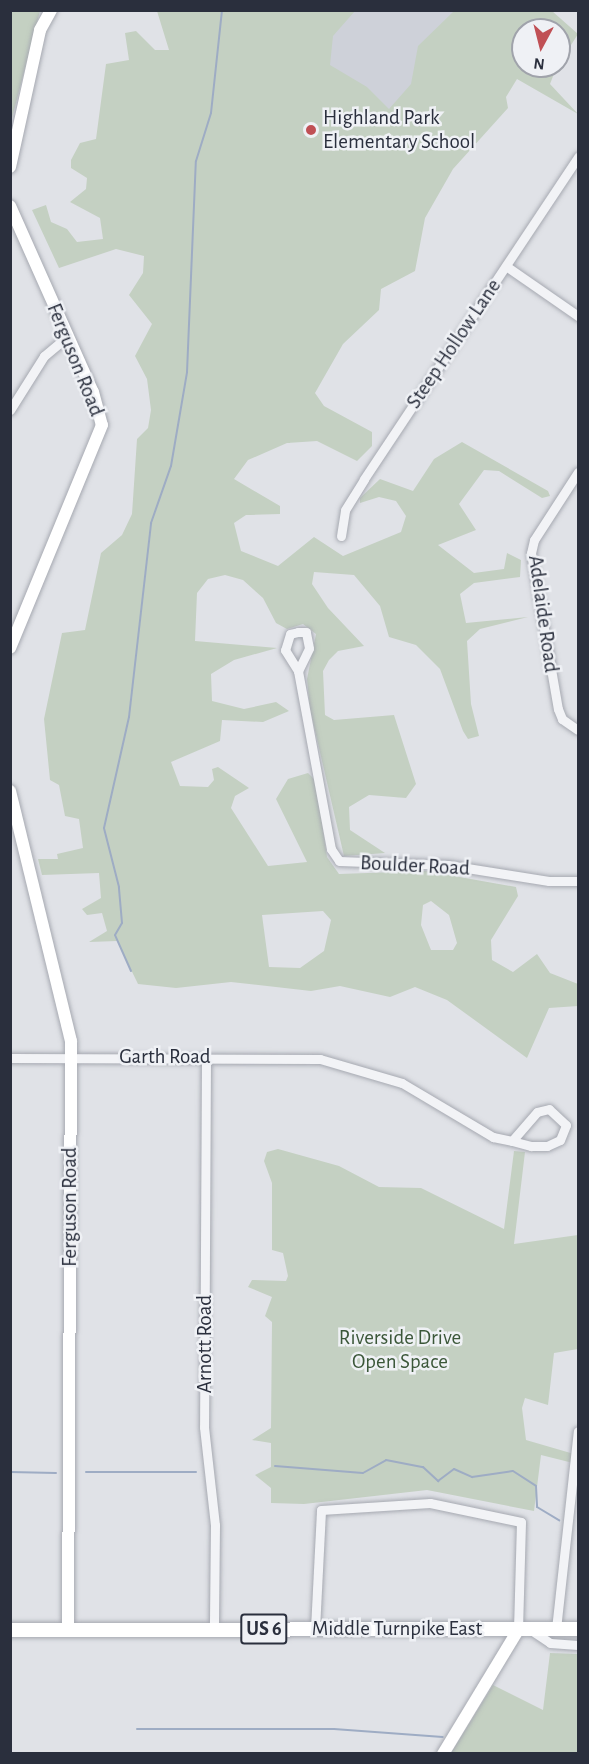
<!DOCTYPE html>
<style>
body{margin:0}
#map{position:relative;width:589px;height:1764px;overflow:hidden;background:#e0e2e7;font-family:"Alegreya Sans",sans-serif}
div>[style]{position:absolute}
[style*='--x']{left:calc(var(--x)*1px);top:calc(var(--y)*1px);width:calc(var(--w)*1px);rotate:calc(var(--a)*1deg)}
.built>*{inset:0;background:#ced1d9}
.green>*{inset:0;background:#c4d0c2}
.stream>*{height:2px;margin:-1px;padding:0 1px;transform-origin:1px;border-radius:1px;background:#9eacc4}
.roads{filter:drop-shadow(0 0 2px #a6a9b1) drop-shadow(0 0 2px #a6a9b1)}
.street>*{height:9px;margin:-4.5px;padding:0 4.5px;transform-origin:4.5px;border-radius:4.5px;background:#f2f3f6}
.secondary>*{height:12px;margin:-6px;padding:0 6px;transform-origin:6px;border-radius:6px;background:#fff}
.primary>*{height:14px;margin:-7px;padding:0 7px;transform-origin:7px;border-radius:7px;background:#fff}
.dots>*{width:16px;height:16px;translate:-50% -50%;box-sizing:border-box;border:3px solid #eff1f5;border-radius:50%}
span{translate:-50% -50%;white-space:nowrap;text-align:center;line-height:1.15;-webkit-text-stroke:5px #eff1f5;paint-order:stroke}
.shield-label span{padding:2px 4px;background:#eff1f5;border:2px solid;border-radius:4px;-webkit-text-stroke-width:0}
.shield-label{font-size:20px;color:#2a2f3d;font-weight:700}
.poi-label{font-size:21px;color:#2a2f3d}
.left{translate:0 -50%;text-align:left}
.street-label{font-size:21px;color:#2a2f3d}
.park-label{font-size:21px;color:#3b5739}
.frame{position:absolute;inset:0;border:12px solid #2a2f3d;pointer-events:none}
.north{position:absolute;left:511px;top:18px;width:60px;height:60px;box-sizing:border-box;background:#eff1f5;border:2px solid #a0a3ab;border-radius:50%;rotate:187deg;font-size:16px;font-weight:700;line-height:24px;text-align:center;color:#2a2f3d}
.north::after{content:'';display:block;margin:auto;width:21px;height:27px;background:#c05055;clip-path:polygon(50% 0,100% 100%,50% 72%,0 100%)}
</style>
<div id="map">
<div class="built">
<i style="clip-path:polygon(159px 11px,463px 11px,326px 214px)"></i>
</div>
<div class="green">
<i style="clip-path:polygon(10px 11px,40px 11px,11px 122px,10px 122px)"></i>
<i style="clip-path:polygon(evenodd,157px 11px,355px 11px,333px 36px,330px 65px,367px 87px,389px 109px,411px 84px,418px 46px,454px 11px,552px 11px,578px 34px,559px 64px,559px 30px,523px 30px,523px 66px,557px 66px,550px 84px,578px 114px,517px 79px,506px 97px,508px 108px,453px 169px,425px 218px,415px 271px,381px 289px,379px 310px,343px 344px,315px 393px,324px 406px,372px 432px,372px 446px,357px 461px,317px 441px,287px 443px,248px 460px,234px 479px,280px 506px,280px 514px,246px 515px,234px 523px,241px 551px,278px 566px,314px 537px,343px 556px,401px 532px,406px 516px,396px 501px,379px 497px,360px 503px,360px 498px,380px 479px,413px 491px,434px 459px,462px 442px,548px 491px,550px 496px,542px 498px,499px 471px,484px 470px,459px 504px,476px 530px,438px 545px,474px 573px,504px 569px,507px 553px,521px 560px,520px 577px,474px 583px,460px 594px,466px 623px,528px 617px,480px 629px,467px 641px,471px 704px,479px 736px,468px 739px,463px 731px,440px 669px,416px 645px,389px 637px,380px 606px,354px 575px,314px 572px,312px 584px,328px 608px,364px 646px,338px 651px,329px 660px,323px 671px,325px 715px,334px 720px,394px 715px,416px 784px,406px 798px,369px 795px,349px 807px,350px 830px,385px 853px,344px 856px,310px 709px,307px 679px,316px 634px,303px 624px,287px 629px,276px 623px,263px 598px,243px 580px,225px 575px,208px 579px,197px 593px,195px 641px,277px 648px,234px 660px,211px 674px,212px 701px,244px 709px,276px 702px,289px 711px,263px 722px,222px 720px,220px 741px,171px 762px,180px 786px,208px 787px,214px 780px,212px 769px,218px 767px,249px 788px,235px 796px,231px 808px,268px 866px,307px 862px,276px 799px,288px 779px,308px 773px,316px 781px,327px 857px,339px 874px,426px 871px,516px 887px,518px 896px,491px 940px,492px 960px,513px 972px,537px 954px,550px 973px,578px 984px,578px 1006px,549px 1008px,527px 1058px,447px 1000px,415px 987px,390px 997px,340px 986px,311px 991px,231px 982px,176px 988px,138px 984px,117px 941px,89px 942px,107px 931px,102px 913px,87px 915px,82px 909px,101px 898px,99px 873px,42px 875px,38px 859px,58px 859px,57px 854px,83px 848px,79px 819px,65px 816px,59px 785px,50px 780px,44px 719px,62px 633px,85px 630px,101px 553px,122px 535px,132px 514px,137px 439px,148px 428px,151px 410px,147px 379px,135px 356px,152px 324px,129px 295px,143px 273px,144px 256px,116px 249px,59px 268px,32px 210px,46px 205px,51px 222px,67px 229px,77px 242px,103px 239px,100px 218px,70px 202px,86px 189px,87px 178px,71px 168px,71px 160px,80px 143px,96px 139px,106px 64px,129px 60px,125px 33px,136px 31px,155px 50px,169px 50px,157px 11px,431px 901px,449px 915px,457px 943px,453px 950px,431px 950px,421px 925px,423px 905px,431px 901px,157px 11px,323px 911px,331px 920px,324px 951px,300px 968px,269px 967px,262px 915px,323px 911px)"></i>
<i style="clip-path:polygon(278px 1149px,339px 1166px,379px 1187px,421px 1188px,504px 1229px,514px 1151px,525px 1152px,514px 1244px,578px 1235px,578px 1349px,554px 1353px,548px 1405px,525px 1398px,522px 1408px,526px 1440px,574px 1454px,573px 1463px,541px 1455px,534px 1511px,427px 1490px,304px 1504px,271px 1503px,271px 1488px,255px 1475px,271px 1467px,271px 1443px,252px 1440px,271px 1428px,272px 1322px,265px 1316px,272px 1297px,248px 1287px,252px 1280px,286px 1281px,288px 1276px,283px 1253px,272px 1250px,272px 1183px,264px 1161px,267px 1152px)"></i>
<i style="clip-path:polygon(550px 1653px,578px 1654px,578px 1753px,451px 1753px,493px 1685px,543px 1710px)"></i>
</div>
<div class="stream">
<i style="--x:131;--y:971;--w:39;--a:-114"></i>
<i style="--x:115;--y:935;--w:14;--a:-60"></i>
<i style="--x:122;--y:923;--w:36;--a:-95"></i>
<i style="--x:119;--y:887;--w:61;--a:-104.3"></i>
<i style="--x:104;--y:828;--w:114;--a:-77.3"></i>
<i style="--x:129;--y:717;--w:195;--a:-83.5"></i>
<i style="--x:151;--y:523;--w:60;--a:-70.7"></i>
<i style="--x:171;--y:466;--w:95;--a:-80.3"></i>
<i style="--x:187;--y:372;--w:211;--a:-87.6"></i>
<i style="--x:196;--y:161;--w:50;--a:-72.6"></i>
<i style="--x:211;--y:113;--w:104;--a:-83.9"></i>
<i style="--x:275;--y:1466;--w:88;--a:4.5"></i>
<i style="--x:363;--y:1473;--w:26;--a:-29"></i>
<i style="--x:386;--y:1460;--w:38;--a:11"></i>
<i style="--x:423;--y:1467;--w:21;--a:43"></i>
<i style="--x:438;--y:1481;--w:20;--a:-37"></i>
<i style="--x:454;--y:1469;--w:20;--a:24"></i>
<i style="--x:472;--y:1477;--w:41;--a:-8.3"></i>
<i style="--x:513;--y:1471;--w:27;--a:33"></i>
<i style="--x:536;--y:1486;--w:21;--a:87"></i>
<i style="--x:537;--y:1507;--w:26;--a:31"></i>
<i style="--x:10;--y:1472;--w:46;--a:1.2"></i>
<i style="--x:86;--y:1472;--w:110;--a:0"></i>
<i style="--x:137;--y:1729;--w:197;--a:0"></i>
<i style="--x:334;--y:1729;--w:109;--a:4.2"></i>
</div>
<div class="roads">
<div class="street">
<i style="--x:506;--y:266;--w:88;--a:34.8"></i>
<i style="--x:10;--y:410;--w:64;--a:-57.8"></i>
<i style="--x:44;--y:356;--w:30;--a:-40"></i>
<i style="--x:578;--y:472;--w:81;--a:122.9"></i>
<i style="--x:534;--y:540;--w:13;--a:103"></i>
<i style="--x:531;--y:553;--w:158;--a:80.2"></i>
<i style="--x:558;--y:709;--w:11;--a:68"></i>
<i style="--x:562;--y:719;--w:19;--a:35"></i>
<i style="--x:341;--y:536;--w:26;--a:-81"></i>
<i style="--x:345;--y:510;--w:36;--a:-58"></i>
<i style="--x:364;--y:479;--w:387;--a:-56.4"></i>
<i style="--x:298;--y:671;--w:25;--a:-64"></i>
<i style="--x:309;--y:648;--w:16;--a:-101"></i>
<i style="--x:306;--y:632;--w:8;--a:180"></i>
<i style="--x:298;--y:632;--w:8;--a:166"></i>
<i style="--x:290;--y:634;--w:17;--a:107"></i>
<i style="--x:285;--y:650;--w:25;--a:58"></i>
<i style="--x:298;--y:671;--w:181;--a:79.5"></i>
<i style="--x:331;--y:849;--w:14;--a:56"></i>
<i style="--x:339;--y:861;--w:109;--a:2.1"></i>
<i style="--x:448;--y:865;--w:102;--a:9"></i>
<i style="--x:549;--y:881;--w:29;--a:0"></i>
<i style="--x:10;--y:1058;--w:310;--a:0.2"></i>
<i style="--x:320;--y:1059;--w:85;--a:16.3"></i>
<i style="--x:402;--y:1083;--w:106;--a:30.7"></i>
<i style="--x:493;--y:1137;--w:19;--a:12"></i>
<i style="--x:512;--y:1141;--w:20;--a:15"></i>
<i style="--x:531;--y:1146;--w:16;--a:0"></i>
<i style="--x:547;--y:1146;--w:14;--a:-25"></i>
<i style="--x:560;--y:1140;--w:16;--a:-68"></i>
<i style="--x:566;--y:1125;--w:23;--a:-137"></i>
<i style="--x:549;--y:1109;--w:12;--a:166"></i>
<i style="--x:537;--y:1112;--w:38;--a:131"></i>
<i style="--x:206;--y:1058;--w:369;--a:90.3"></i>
<i style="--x:204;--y:1427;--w:99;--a:83.6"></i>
<i style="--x:215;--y:1525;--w:104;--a:90.6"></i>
<i style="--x:315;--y:1629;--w:119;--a:-87.1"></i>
<i style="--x:321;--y:1510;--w:109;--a:-3.7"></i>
<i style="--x:430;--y:1503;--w:93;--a:11.8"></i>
<i style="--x:521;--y:1522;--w:108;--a:91.6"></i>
<i style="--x:556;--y:1629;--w:199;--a:-83.7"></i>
<i style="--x:531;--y:1630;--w:23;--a:34"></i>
<i style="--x:550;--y:1643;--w:28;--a:4"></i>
</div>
<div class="secondary">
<i style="--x:10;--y:167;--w:140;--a:-77.6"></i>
<i style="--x:40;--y:30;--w:23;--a:-61"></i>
<i style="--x:10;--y:206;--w:204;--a:66"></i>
<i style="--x:93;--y:392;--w:34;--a:75"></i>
<i style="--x:102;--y:425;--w:241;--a:112.4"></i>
<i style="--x:10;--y:791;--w:257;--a:76.3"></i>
<i style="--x:71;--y:1041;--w:589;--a:90.29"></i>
<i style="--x:443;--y:1754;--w:145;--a:-58.8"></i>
</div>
<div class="primary">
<i style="--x:10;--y:1630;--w:568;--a:-0.1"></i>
</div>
</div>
<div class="dots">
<i style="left:311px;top:130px;background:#c05055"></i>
</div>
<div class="shield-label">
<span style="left:264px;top:1629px">US 6</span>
</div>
<div class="poi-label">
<span class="left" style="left:323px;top:130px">Highland Park<br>Elementary School</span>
</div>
<div class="street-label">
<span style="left:454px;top:344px;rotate:-56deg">Steep Hollow Lane</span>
<span style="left:75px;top:360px;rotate:68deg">Ferguson Road</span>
<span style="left:543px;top:614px;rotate:82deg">Adelaide Road</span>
<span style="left:415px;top:866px;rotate:3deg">Boulder Road</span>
<span style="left:165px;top:1057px">Garth Road</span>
<span style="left:70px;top:1207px;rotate:-90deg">Ferguson Road</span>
<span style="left:205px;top:1344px;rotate:-90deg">Arnott Road</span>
<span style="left:397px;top:1629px">Middle Turnpike East</span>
</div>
<div class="park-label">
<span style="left:400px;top:1350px">Riverside Drive<br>Open Space</span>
</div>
<div class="frame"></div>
<div class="north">N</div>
</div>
